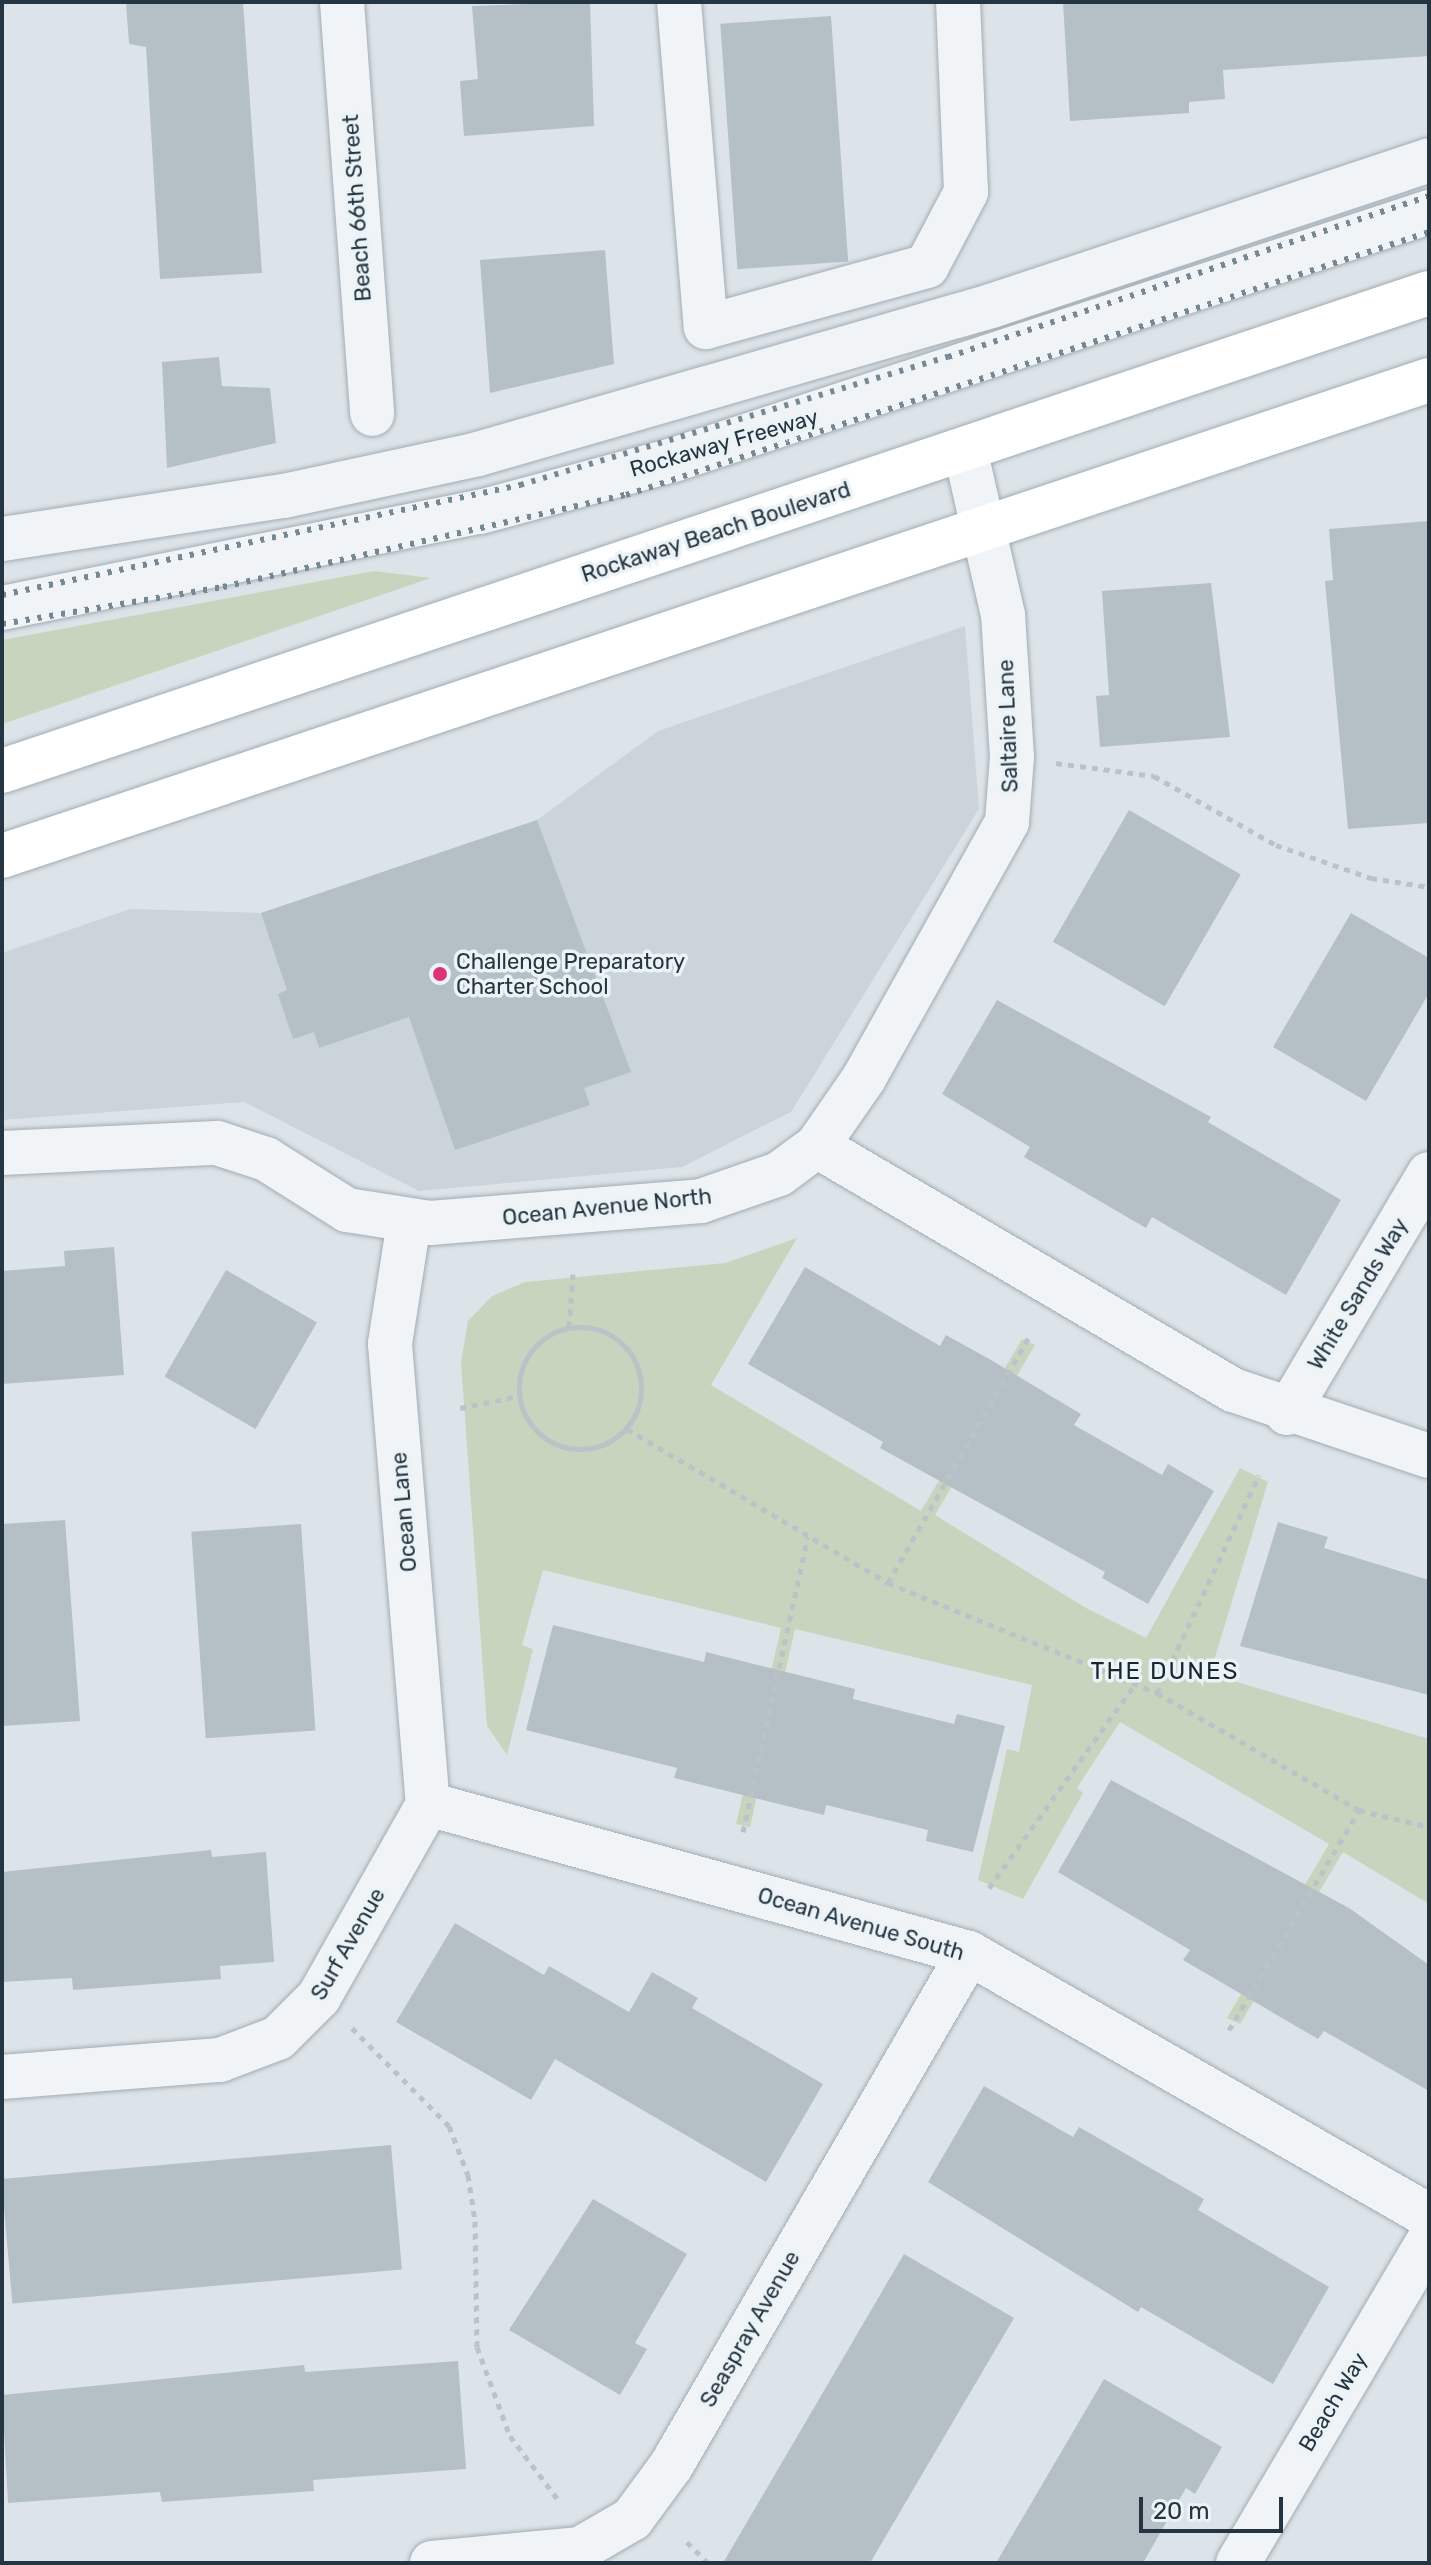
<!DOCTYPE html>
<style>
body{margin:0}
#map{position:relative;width:1431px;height:2565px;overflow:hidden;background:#dde4e9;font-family:Rubik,sans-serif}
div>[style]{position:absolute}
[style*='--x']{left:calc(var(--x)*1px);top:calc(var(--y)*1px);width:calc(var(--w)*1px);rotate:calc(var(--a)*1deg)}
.built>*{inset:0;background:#cbd4db}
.green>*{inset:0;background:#c8d4bd}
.building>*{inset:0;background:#b4bfc6;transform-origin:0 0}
.path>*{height:5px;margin-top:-2.5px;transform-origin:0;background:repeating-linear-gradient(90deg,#bbc2c8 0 6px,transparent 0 12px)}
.path>.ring{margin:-2.5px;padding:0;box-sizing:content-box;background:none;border:5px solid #bbc2c8;border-radius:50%}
.roads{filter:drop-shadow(0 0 2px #a2acb3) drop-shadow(0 0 2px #a2acb3)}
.minor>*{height:44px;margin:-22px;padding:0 22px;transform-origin:22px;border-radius:22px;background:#f0f4f7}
.major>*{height:44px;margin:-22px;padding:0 22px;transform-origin:22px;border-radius:22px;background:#fff}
.rail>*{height:6px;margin-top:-3px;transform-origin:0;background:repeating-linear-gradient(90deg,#758894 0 4px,transparent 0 12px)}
.dots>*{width:22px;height:22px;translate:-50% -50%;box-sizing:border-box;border:4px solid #ecf3f6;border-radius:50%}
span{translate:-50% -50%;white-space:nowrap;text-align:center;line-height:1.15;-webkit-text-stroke:7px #ecf3f6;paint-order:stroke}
.street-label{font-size:22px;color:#253541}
.poi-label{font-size:22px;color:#253541}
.left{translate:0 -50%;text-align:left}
.neighbourhood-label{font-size:24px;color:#172631;letter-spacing:2px}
.frame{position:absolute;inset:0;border:4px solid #253541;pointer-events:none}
.scale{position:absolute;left:1139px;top:2497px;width:144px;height:36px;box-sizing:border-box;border:4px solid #253541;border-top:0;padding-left:10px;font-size:24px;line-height:28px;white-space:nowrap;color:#253541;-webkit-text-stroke:6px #ecf3f6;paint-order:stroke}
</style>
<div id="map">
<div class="built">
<i style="clip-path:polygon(965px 626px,979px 809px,791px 1112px,682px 1167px,419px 1191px,244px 1102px,2px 1120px,2px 953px,130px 909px,261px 913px,537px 820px,658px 731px)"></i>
</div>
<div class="green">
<i style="clip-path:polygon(374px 571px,431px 578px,2px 724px,2px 640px)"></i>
<i style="clip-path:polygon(797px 1238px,711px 1385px,921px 1511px,1022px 1339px,1035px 1345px,935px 1515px,1086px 1608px,1146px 1638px,1240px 1468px,1268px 1482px,1210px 1674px,1429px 1739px,1429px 1904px,1343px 1852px,1240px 2024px,1227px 2018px,1329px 1844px,1120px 1722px,1077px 1788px,1083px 1793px,1023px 1899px,978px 1880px,1007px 1749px,1019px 1752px,1032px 1685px,795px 1629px,750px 1827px,736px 1824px,781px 1628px,543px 1570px,522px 1645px,533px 1649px,507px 1755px,487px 1726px,461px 1362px,468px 1321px,492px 1296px,525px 1282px,725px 1263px)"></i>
</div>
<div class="building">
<i style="clip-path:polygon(126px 2px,243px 2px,262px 273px,160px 279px,146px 47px,129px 44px)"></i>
<i style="clip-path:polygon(590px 2px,594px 126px,464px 136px,460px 81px,478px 79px,472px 6px)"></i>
<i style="clip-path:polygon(1063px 2px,1429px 2px,1429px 56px,1223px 70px,1225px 99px,1189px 102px,1189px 113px,1070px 121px)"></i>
<i style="left:831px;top:16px;width:246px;height:111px;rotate:86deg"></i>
<i style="clip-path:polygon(605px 250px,614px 364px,490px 393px,480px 260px)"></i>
<i style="clip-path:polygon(219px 357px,222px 386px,270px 388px,276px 443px,167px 468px,162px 362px)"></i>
<i style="clip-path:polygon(1429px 521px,1429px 823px,1348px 829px,1325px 581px,1333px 580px,1329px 529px)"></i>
<i style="clip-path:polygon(1211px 583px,1230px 737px,1100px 747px,1096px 696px,1109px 695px,1102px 591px)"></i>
<i style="left:1129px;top:810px;width:129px;height:152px;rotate:30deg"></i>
<i style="clip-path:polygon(537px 820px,631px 1072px,584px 1088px,590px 1105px,455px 1150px,409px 1017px,319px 1048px,314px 1032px,293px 1039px,278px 994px,287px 990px,261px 913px)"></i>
<i style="clip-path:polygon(1351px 913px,1429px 958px,1429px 993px,1366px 1101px,1273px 1047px)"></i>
<i style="clip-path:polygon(997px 1000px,1211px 1117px,1208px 1122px,1341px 1200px,1286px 1295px,1152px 1217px,1146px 1228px,1024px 1157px,1030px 1147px,942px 1094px)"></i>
<i style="clip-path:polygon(114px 1247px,124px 1375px,2px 1384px,2px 1271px,65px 1266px,64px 1251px)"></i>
<i style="clip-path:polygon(805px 1267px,940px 1346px,946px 1335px,991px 1360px,1081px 1414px,1074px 1425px,1162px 1475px,1168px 1464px,1214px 1491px,1148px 1604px,1102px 1578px,1105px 1572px,880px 1448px,883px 1442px,748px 1364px)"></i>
<i style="left:226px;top:1270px;width:105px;height:123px;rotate:30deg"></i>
<i style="clip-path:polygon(65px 1520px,80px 1721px,2px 1726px,2px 1524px)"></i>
<i style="clip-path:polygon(1278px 1522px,1328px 1537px,1324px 1548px,1429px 1580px,1429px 1695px,1240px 1646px)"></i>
<i style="left:301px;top:1524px;width:207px;height:110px;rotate:86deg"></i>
<i style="clip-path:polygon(553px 1625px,704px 1662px,706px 1652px,855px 1689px,853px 1699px,954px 1724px,957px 1714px,1005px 1726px,973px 1852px,926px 1841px,928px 1830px,826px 1805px,824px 1815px,779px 1804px,674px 1778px,677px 1768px,526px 1730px)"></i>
<i style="clip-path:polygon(1111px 1780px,1349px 1908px,1429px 1965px,1429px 2091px,1324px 2031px,1318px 2039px,1183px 1960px,1190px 1950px,1058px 1872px)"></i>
<i style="clip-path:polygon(211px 1850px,212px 1857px,266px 1852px,274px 1962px,220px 1966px,221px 1979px,73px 1990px,72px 1978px,2px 1982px,2px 1872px)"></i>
<i style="clip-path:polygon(455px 1923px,544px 1975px,549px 1966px,629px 2012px,652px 1972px,698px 1998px,692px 2008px,823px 2084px,766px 2182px,555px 2059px,531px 2100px,396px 2022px)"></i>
<i style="clip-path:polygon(984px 2086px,1073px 2137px,1079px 2127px,1204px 2199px,1198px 2210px,1329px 2287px,1273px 2384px,1141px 2307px,1138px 2312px,928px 2182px)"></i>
<i style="left:391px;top:2145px;width:125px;height:391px;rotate:85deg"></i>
<i style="clip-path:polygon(593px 2199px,687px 2254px,635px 2343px,647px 2349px,620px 2395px,509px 2330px)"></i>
<i style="clip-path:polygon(904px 2254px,1014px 2318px,870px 2563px,723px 2563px)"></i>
<i style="clip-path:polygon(458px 2361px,466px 2469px,313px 2480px,314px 2491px,228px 2497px,162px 2502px,160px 2492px,8px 2503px,2px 2395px,304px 2365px,305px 2372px)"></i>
<i style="clip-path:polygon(1104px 2379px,1222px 2447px,1195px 2494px,1186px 2488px,1143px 2563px,996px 2563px)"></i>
</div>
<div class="path">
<i style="--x:1056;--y:763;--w:99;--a:7.6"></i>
<i style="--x:1154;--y:776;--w:140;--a:29.5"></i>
<i style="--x:1276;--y:845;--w:101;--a:19.2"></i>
<i style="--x:1371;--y:878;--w:59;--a:8.8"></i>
<i class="ring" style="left:519px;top:1327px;width:117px;height:117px"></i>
<i style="--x:569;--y:1327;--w:53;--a:-85.7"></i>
<i style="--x:460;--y:1408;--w:59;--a:-11.7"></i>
<i style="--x:627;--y:1429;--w:303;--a:30.5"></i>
<i style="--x:888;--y:1583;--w:291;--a:22.2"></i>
<i style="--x:1157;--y:1693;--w:233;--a:30.1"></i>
<i style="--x:1359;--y:1810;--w:72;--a:13.7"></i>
<i style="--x:888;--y:1583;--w:286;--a:-60.2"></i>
<i style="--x:1157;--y:1693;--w:241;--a:-64.9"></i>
<i style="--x:743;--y:1832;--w:302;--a:-77.6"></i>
<i style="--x:989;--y:1888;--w:251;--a:-54.4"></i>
<i style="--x:352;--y:2028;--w:138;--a:45.3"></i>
<i style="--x:449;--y:2126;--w:53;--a:68.8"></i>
<i style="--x:468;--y:2175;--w:47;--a:81.3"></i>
<i style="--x:475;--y:2221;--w:126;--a:89.1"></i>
<i style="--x:477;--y:2347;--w:95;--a:69.7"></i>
<i style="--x:510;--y:2436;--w:83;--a:52.9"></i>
<i style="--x:1229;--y:2030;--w:256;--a:-59.4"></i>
<i style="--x:687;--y:2542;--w:30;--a:45"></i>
</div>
<div class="roads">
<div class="minor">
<i style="--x:342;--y:2;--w:413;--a:85.8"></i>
<i style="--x:679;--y:2;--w:326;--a:85.3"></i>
<i style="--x:706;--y:327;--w:229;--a:-15.4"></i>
<i style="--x:927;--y:266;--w:84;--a:-62.2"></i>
<i style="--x:966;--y:192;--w:190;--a:-92.4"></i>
<i style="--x:2;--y:539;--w:285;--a:-8.7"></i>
<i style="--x:284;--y:496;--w:198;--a:-12.2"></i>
<i style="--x:478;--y:454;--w:534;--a:-16.09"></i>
<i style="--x:991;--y:306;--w:462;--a:-18.4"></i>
<i style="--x:2;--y:608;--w:488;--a:-11.4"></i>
<i style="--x:480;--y:512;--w:200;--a:-15.1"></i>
<i style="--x:673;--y:460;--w:796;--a:-18.16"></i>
<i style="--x:817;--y:1146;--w:83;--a:-55.3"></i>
<i style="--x:864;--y:1078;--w:293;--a:-60.8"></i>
<i style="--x:1007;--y:822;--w:65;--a:-85.6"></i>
<i style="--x:1012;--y:757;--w:142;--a:-93.6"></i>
<i style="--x:1003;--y:615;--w:170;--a:-102.9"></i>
<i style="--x:2;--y:1153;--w:215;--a:-2.7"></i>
<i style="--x:217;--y:1143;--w:52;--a:18.1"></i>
<i style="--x:266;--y:1159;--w:96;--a:32.2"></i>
<i style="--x:347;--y:1210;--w:84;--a:8.9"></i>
<i style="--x:430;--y:1223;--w:272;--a:-4.6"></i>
<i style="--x:701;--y:1201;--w:83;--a:-19.1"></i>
<i style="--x:779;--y:1174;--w:47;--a:-36.4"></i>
<i style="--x:817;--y:1146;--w:482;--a:30.4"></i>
<i style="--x:1233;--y:1390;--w:207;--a:18.6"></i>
<i style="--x:409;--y:1222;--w:123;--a:98.9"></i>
<i style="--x:390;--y:1344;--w:462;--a:85.3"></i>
<i style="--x:1287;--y:1413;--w:278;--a:-59.3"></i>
<i style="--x:428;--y:1804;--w:561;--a:15.4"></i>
<i style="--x:969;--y:1953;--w:530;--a:29.76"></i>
<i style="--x:2;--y:2077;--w:219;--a:-4.5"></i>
<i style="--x:220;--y:2060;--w:62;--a:-20.8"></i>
<i style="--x:278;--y:2038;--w:58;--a:-45"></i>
<i style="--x:319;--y:1997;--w:222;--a:-60.5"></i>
<i style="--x:432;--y:2563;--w:149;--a:-5.4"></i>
<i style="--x:580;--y:2549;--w:60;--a:-30"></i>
<i style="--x:632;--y:2519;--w:66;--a:-53.7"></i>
<i style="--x:671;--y:2466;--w:593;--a:-59.85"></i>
<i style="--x:1238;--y:2563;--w:375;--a:-59.4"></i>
</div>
<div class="major">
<i style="--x:2;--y:771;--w:1505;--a:-18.52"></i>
<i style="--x:2;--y:856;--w:1504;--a:-18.45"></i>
</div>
</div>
<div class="rail">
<i style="--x:2;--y:595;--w:530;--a:-11.99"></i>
<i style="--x:520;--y:485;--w:447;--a:-16.7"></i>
<i style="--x:948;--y:357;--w:507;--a:-18.51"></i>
<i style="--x:2;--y:624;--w:224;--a:-9.5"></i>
<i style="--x:223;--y:587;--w:413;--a:-12.9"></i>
<i style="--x:626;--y:495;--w:845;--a:-18.13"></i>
</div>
<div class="dots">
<i style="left:440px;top:974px;background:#dd3273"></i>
</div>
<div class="street-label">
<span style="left:357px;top:208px;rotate:-94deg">Beach 66th Street</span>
<span style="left:724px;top:443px;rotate:-16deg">Rockaway Freeway</span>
<span style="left:716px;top:532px;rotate:-18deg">Rockaway Beach Boulevard</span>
<span style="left:1008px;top:726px;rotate:-92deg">Saltaire Lane</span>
<span style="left:607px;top:1207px;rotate:-6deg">Ocean Avenue North</span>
<span style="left:1358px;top:1294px;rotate:-59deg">White Sands Way</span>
<span style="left:404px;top:1512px;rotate:-95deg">Ocean Lane</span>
<span style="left:861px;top:1924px;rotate:16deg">Ocean Avenue South</span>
<span style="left:348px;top:1944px;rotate:-60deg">Surf Avenue</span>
<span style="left:750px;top:2329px;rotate:-60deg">Seaspray Avenue</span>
<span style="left:1333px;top:2402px;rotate:-59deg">Beach Way</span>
</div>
<div class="poi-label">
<span class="left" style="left:456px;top:974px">Challenge Preparatory<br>Charter School</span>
</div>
<div class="neighbourhood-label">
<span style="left:1165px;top:1672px">THE DUNES</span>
</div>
<div class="frame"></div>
<div class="scale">20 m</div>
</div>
